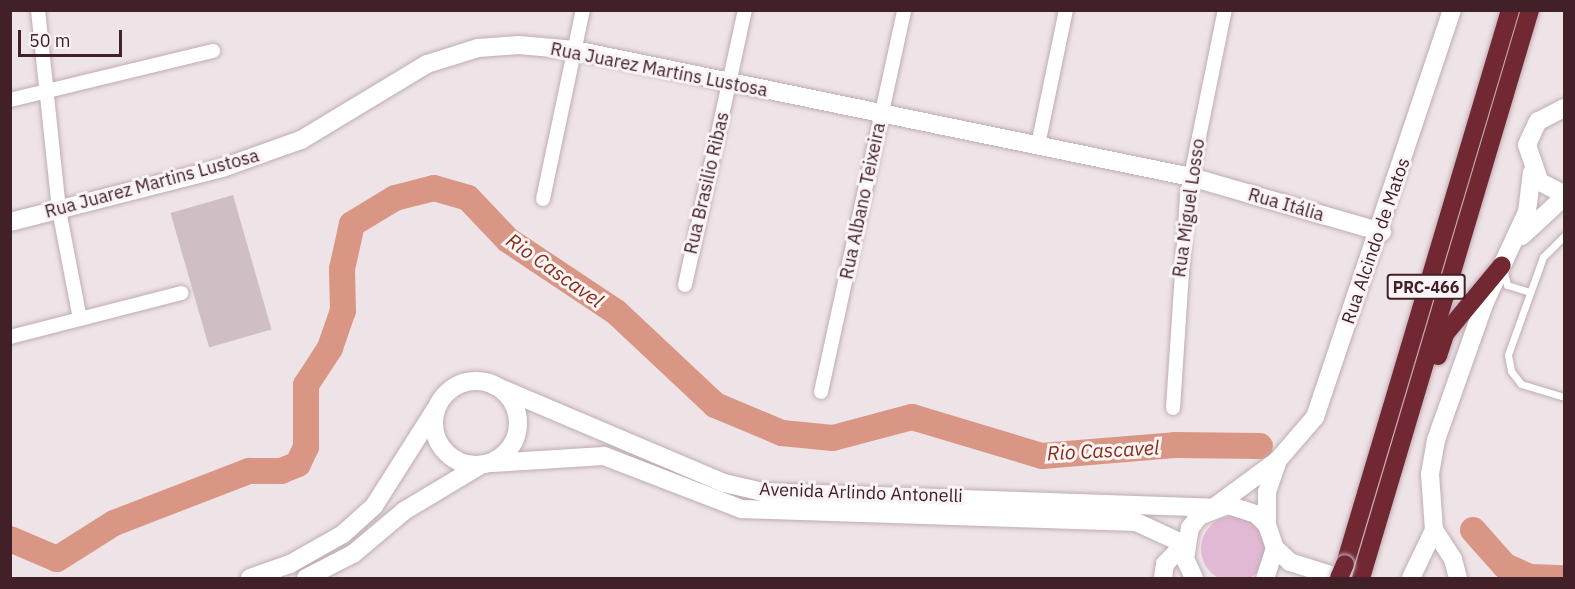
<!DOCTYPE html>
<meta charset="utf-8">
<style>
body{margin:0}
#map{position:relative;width:1575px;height:589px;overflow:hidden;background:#eee3e7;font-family:"IBM Plex Sans",sans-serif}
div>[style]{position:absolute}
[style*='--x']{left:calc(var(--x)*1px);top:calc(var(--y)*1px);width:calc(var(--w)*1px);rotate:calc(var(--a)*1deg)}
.green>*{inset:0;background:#e2b9d5}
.round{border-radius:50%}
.river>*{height:26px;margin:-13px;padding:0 13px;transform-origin:13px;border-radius:13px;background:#da9684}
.building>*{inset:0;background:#d0bec5;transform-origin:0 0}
.roads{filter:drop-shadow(0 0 2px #beacb1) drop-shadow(0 0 2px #beacb1)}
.lane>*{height:7px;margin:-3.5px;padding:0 3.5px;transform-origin:3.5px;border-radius:3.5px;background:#fff}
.street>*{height:14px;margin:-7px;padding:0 7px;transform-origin:7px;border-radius:7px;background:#fff}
.secondary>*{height:18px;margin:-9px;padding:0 9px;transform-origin:9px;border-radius:9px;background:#fff}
.secondary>.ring{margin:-9px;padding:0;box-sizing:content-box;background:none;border:18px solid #fff;border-radius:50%}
.highway>*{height:18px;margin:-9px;padding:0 9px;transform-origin:9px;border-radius:9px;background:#722833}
.bridges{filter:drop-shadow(0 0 2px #cac1c3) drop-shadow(0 0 2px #cac1c3)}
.highway-bridge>*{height:18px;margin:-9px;padding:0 9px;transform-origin:9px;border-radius:9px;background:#722833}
span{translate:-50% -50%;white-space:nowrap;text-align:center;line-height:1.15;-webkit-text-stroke:6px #faf4f7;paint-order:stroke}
.shield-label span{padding:2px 4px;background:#faf4f7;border:2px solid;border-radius:4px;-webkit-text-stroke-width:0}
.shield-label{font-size:16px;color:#422027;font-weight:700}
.street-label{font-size:18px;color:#422027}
.water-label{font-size:20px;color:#862c12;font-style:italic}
.frame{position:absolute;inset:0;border:12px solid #422027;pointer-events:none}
.scale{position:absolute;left:18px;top:30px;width:104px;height:27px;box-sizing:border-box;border:3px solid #422027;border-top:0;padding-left:8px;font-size:18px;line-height:21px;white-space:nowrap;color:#422027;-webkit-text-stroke:4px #faf4f7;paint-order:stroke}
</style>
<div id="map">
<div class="green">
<i class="round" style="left:1201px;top:516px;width:66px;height:66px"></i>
</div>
<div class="river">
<i style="--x:1473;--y:530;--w:48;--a:48.4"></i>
<i style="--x:1505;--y:566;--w:27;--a:24"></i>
<i style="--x:1530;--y:577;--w:34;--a:2"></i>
<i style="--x:10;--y:539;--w:51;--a:23.1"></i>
<i style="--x:57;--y:559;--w:67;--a:-32.3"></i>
<i style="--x:114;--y:523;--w:145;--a:-21.1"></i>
<i style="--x:249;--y:471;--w:32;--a:0"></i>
<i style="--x:281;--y:471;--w:18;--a:-22"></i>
<i style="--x:298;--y:464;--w:19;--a:-65"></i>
<i style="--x:306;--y:447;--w:62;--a:-90"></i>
<i style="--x:306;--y:385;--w:44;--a:-57"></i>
<i style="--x:330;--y:348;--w:39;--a:-71"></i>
<i style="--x:343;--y:311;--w:42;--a:-91.4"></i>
<i style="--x:342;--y:269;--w:46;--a:-77.5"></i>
<i style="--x:352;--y:224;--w:50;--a:-31.2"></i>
<i style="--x:395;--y:198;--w:40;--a:-14.4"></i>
<i style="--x:434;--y:188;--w:35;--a:16"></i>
<i style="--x:468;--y:198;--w:58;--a:46.4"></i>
<i style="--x:508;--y:240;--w:130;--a:33.7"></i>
<i style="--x:616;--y:312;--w:136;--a:43.2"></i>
<i style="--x:715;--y:405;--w:73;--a:22.7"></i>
<i style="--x:782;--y:433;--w:51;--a:5.6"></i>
<i style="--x:833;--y:438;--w:82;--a:-14.9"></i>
<i style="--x:912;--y:417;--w:136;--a:16.7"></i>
<i style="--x:1042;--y:456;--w:133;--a:-4.7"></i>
<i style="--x:1175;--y:445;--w:85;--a:0.7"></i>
</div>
<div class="building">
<i style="left:233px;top:195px;width:140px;height:65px;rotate:74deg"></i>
</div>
<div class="roads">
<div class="lane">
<i style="--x:1564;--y:236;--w:30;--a:135"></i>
<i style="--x:1543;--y:257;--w:104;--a:109.7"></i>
<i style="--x:1508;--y:355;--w:16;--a:79"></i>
<i style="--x:1511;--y:371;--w:16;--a:52"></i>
<i style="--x:1521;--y:384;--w:45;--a:16.8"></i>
<i style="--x:1504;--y:272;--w:13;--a:77"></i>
<i style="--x:1507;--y:285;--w:24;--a:17"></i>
</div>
<div class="street">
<i style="--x:38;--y:10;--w:201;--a:84"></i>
<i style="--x:59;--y:210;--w:111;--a:79.1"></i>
<i style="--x:10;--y:100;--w:209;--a:-13.6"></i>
<i style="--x:1038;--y:145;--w:138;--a:-78.3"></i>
<i style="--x:543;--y:199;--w:193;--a:-78.1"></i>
<i style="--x:685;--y:285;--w:281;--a:-77.7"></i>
<i style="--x:10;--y:337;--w:177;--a:-14.4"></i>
<i style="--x:821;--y:392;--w:391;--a:-77.7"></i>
<i style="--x:1173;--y:408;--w:212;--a:-86.2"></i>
<i style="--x:1187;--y:196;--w:190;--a:-78.5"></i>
</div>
<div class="secondary">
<i style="--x:1564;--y:108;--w:29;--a:153"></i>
<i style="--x:1538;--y:121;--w:26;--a:115"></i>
<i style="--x:1527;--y:145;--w:39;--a:71"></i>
<i style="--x:1540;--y:182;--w:27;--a:27"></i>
<i style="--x:10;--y:222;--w:222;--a:-14.3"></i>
<i style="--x:225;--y:167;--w:81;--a:-19.6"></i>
<i style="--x:301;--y:140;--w:147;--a:-31.1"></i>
<i style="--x:427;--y:64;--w:53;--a:-17.4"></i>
<i style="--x:478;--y:48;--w:41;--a:-4.2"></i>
<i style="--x:519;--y:45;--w:56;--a:5.1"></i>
<i style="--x:575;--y:50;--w:629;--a:11.65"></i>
<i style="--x:1191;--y:177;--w:199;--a:16.1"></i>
<i style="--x:1522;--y:236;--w:57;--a:-42.9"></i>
<i class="ring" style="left:434px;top:381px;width:66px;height:66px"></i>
<i style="--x:493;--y:385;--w:251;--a:23"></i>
<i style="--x:724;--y:483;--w:39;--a:13"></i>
<i style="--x:762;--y:492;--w:451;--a:2"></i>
<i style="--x:1213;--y:508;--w:81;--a:-36.4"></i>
<i style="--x:1278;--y:460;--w:57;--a:-49.3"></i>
<i style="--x:1315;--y:417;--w:429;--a:-71.4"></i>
<i style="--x:492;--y:463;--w:112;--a:-3.6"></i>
<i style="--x:604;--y:456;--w:147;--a:21.1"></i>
<i style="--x:741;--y:509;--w:395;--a:1.9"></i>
<i style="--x:1136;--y:522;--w:53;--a:24.6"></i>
<i style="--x:1267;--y:525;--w:33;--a:-90"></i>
<i style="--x:1267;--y:492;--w:34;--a:-71"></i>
<i style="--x:1275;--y:548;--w:21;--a:43"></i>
<i style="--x:1290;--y:562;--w:52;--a:17.7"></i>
<i style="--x:250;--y:578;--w:42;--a:-19.3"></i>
<i style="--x:290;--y:564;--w:61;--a:-29.5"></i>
<i style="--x:343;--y:534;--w:42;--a:-42.1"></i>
<i style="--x:374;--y:506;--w:114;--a:-57.6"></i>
<i style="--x:306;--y:578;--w:53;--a:-27.1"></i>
<i style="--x:353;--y:554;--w:67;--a:-40.1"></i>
<i style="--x:404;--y:511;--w:87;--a:-31"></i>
<i style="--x:1163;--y:578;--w:14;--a:-82"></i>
<i style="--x:1165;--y:564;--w:28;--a:-46"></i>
<i style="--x:1194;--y:578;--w:21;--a:-115"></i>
<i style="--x:1185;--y:559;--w:31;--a:-81"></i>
<i style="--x:1190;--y:528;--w:15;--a:-53"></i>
<i style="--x:1199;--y:516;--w:31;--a:-21"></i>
<i style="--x:1228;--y:505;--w:29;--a:18"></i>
<i style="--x:1256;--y:514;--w:16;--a:45"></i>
<i style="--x:1267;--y:525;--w:24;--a:71"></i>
<i style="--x:1275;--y:548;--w:32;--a:108"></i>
<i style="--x:1411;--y:578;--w:53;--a:-64.4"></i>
<i style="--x:1458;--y:578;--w:20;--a:-105"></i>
<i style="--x:1453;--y:559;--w:35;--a:-123"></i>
<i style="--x:1434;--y:530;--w:56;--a:-94.1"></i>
<i style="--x:1430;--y:474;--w:35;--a:-80"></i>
<i style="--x:1436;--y:440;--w:146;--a:-70.5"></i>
<i style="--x:1485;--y:302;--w:99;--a:-65"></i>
<i style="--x:1527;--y:212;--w:40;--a:-82.9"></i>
</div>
<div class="highway">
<i style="--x:1438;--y:356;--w:23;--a:-72"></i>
<i style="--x:1445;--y:334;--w:89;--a:-50.4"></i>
<i style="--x:1345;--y:564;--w:578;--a:-73.41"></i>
<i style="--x:1361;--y:578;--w:593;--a:-73.43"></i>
</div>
</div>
<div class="bridges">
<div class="highway-bridge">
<i style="--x:1339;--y:578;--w:15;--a:-67"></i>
</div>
</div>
<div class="shield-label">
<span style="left:1426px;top:287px">PRC-466</span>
</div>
<div class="street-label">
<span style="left:659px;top:70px;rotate:11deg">Rua Juarez Martins Lustosa</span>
<span style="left:707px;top:183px;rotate:-77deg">Rua Brasilio Ribas</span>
<span style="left:152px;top:184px;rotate:-15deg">Rua Juarez Martins Lustosa</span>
<span style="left:863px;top:201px;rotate:-78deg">Rua Albano Teixeira</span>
<span style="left:1286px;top:205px;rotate:16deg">Rua Itália</span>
<span style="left:1189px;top:208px;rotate:-82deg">Rua Miguel Losso</span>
<span style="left:1376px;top:241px;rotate:-71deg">Rua Alcindo de Matos</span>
<span style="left:861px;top:493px;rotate:2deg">Avenida Arlindo Antonelli</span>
</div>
<div class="water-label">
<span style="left:555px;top:270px;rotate:35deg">Rio Cascavel</span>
<span style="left:1103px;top:450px;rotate:-3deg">Rio Cascavel</span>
</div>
<div class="frame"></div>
<div class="scale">50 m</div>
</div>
